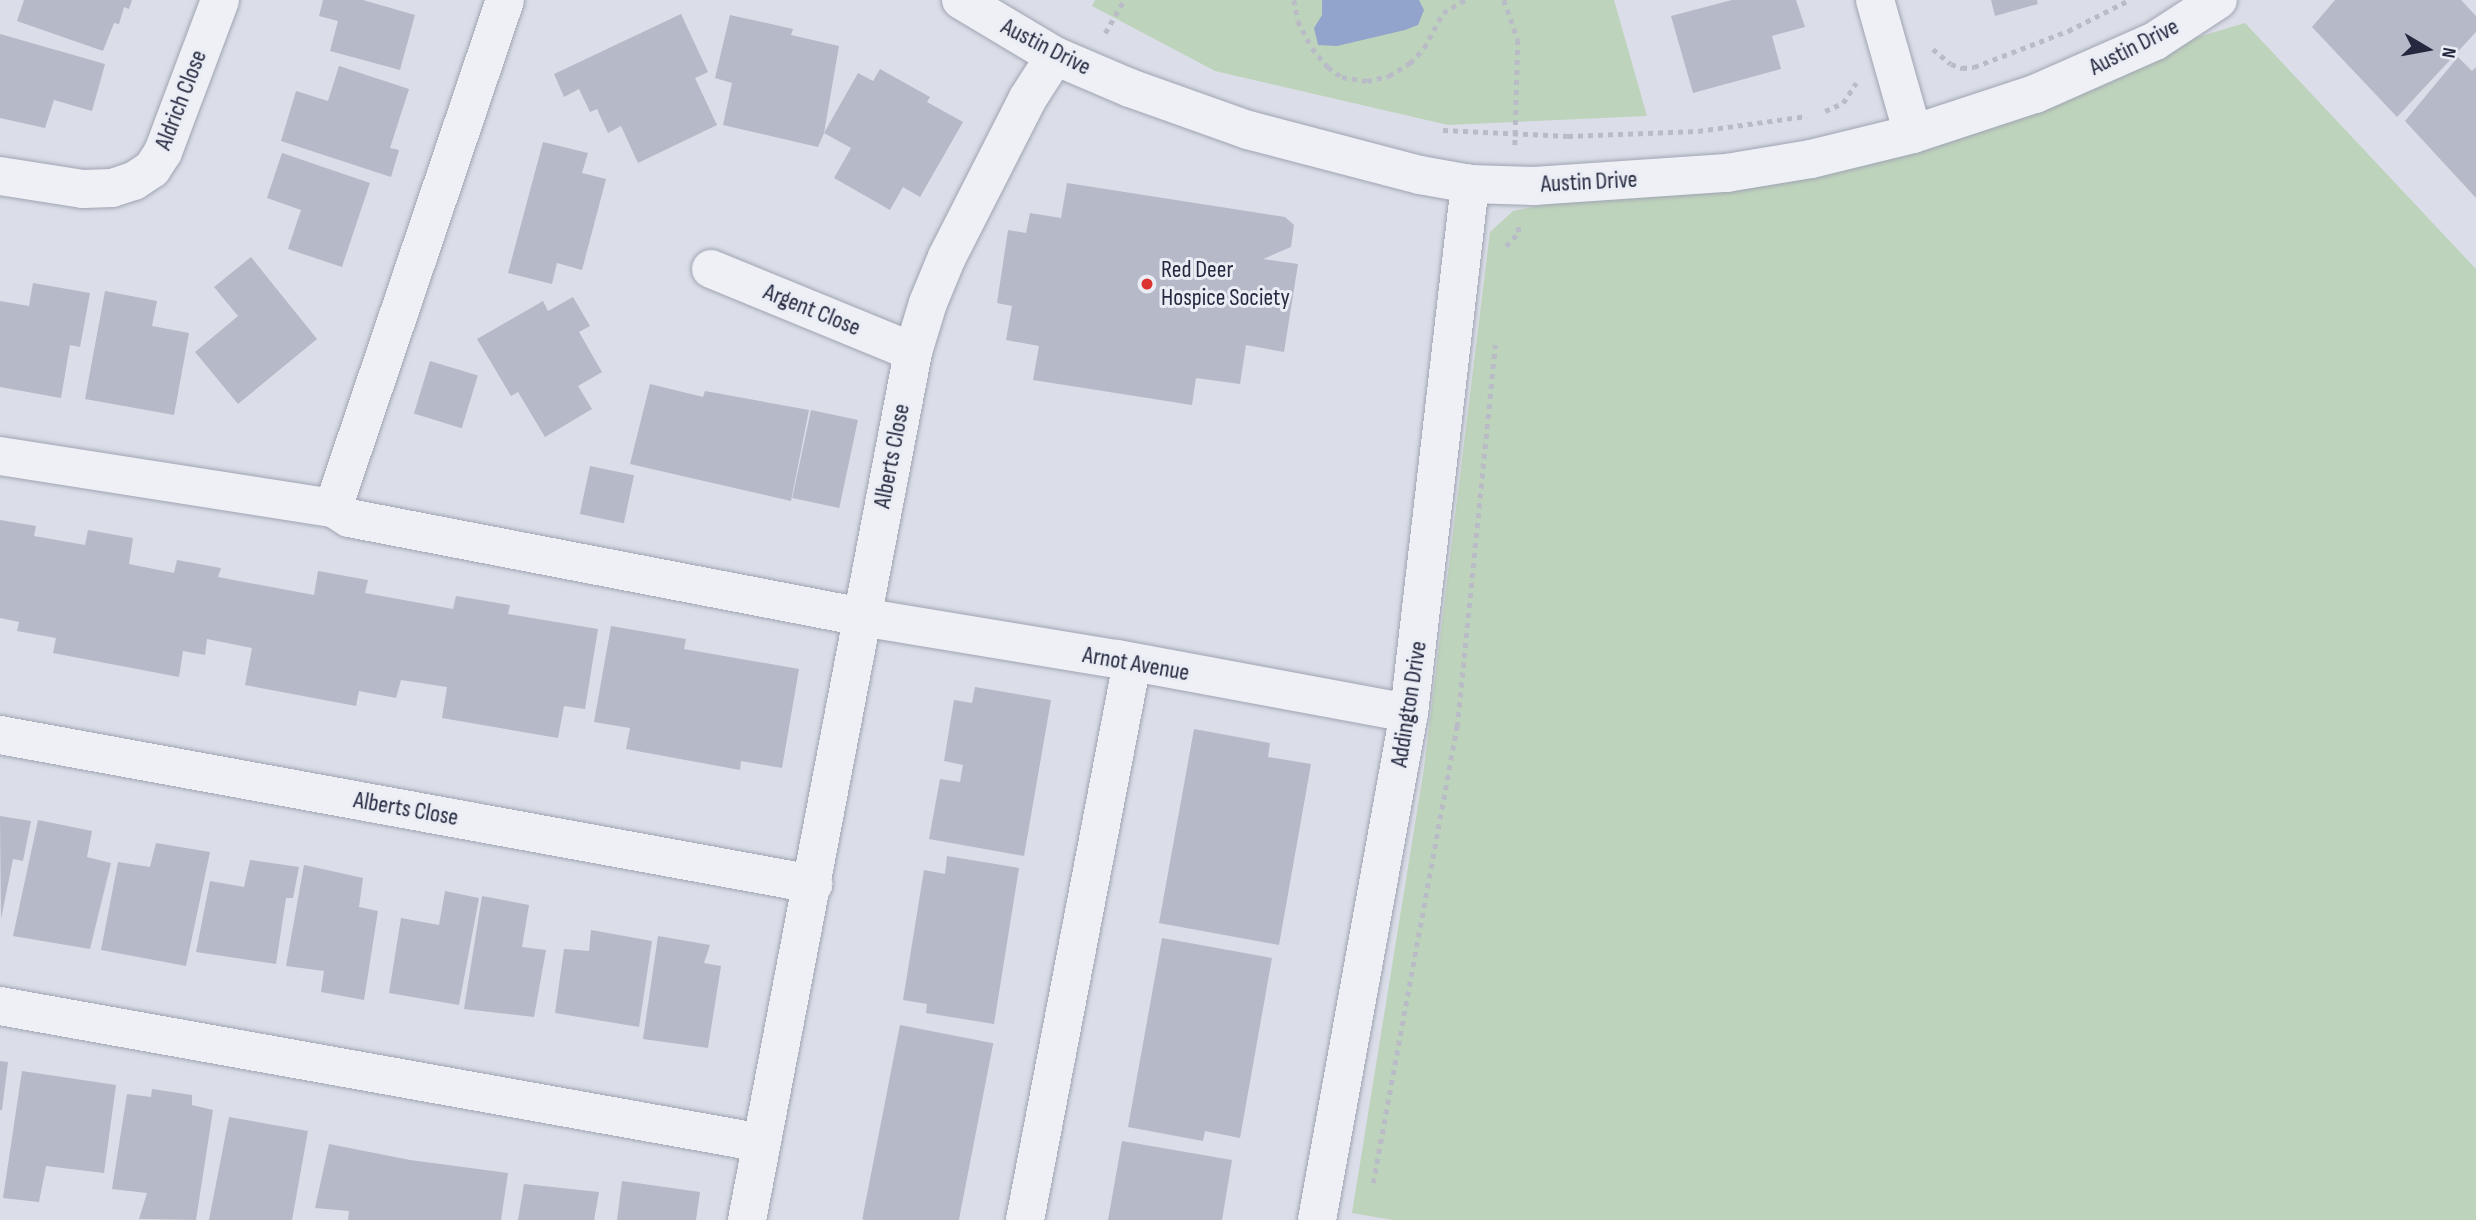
<!DOCTYPE html>
<style>
body{margin:0}
#map{position:relative;width:2476px;height:1220px;overflow:hidden;background:#dbdee8;font-family:"Sofia Sans Condensed",sans-serif}
div>[style]{position:absolute}
[style*='--x']{left:calc(var(--x)*1px);top:calc(var(--y)*1px);width:calc(var(--w)*1px);rotate:calc(var(--a)*1deg)}
.green>*{inset:0;background:#bed3bc}
.water>*{inset:0;background:#92a4cc}
.building>*{inset:0;background:#b5b9c8;transform-origin:0 0}
.path>*{height:4.5px;margin-top:-2.25px;transform-origin:0;background:repeating-linear-gradient(90deg,#b9bcc6 0 5px,transparent 0 10px)}
.roads{filter:drop-shadow(0 0 2px #a0a4b2) drop-shadow(0 0 2px #a0a4b2)}
.minor>*{height:38px;margin:-19px;padding:0 19px;transform-origin:19px;border-radius:19px;background:#eef0f6}
.dots>*{width:19px;height:19px;translate:-50% -50%;box-sizing:border-box;border:4px solid #ebedf5;border-radius:50%}
span{translate:-50% -50%;white-space:nowrap;text-align:center;line-height:1.15;-webkit-text-stroke:6px #ebedf5;paint-order:stroke}
.street-label{font-size:24px;color:#24293f}
.poi-label{font-size:24px;color:#24293f}
.left{translate:0 -50%;text-align:left}
.north{position:absolute;left:2392px;top:14px;width:70px;height:70px;-webkit-text-stroke:5px #ebedf5;paint-order:stroke;rotate:100deg;font-size:19px;font-weight:700;line-height:28px;text-align:center;color:#24293f}
.north::after{content:'';display:block;margin:auto;width:24px;height:32px;background:#24293f;clip-path:polygon(50% 0,100% 100%,50% 72%,0 100%)}
</style>
<div id="map">
<div class="green">
<i style="clip-path:polygon(1095px 0,1614px 0,1647px 116px,1448px 125px,1215px 71px,1092px 6px)"></i>
<i style="clip-path:polygon(2245px 23px,2476px 269px,2476px 1220px,1393px 1220px,1352px 1213px,1424px 768px,1490px 232px,1513px 211px,1624px 188px,2077px 73px)"></i>
</div>
<div class="water">
<i style="clip-path:polygon(1322px 0,1419px 0,1424px 10px,1418px 25px,1405px 30px,1337px 46px,1318px 45px,1314px 28px,1322px 15px)"></i>
</div>
<div class="building">
<i style="clip-path:polygon(24px 0,132px 0,129px 9px,124px 7px,119px 24px,114px 23px,103px 51px,17px 21px)"></i>
<i style="clip-path:polygon(323px 0,363px 0,415px 15px,400px 70px,330px 51px,338px 21px,319px 16px)"></i>
<i style="clip-path:polygon(1732px 0,1796px 0,1805px 27px,1772px 36px,1781px 69px,1693px 93px,1671px 16px)"></i>
<i style="clip-path:polygon(1991px 0,2037px 0,2038px 4px,1995px 16px)"></i>
<i style="clip-path:polygon(2335px 0,2461px 0,2476px 16px,2476px 32px,2397px 117px,2312px 27px)"></i>
<i style="clip-path:polygon(681px 14px,708px 72px,695px 78px,717px 125px,638px 163px,621px 126px,608px 133px,597px 109px,590px 112px,579px 89px,564px 97px,554px 74px)"></i>
<i style="clip-path:polygon(730px 15px,793px 29px,791px 35px,839px 46px,824px 133px,818px 147px,723px 125px,732px 83px,715px 78px)"></i>
<i style="clip-path:polygon(0 34px,105px 64px,92px 111px,54px 100px,45px 128px,0 118px)"></i>
<i style="clip-path:polygon(2458px 57px,2472px 71px,2476px 67px,2476px 198px,2405px 121px)"></i>
<i style="clip-path:polygon(339px 66px,409px 89px,390px 148px,399px 150px,391px 177px,281px 141px,296px 91px,328px 101px)"></i>
<i style="clip-path:polygon(880px 69px,930px 97px,927px 102px,963px 122px,920px 197px,903px 187px,890px 210px,834px 178px,851px 148px,824px 133px,858px 73px,873px 81px)"></i>
<i style="clip-path:polygon(543px 142px,588px 153px,582px 173px,606px 179px,582px 270px,557px 263px,552px 284px,508px 273px)"></i>
<i style="clip-path:polygon(282px 153px,370px 183px,342px 267px,288px 249px,301px 210px,267px 198px)"></i>
<i style="clip-path:polygon(1067px 183px,1285px 217px,1294px 225px,1291px 247px,1263px 259px,1298px 264px,1284px 352px,1246px 345px,1240px 384px,1196px 378px,1192px 405px,1033px 380px,1039px 346px,1006px 340px,1012px 306px,997px 303px,1008px 230px,1026px 233px,1030px 213px,1061px 218px)"></i>
<i style="clip-path:polygon(251px 257px,317px 339px,238px 404px,195px 352px,238px 316px,214px 287px)"></i>
<i style="clip-path:polygon(33px 283px,90px 293px,80px 347px,70px 345px,61px 398px,0 387px,0 301px,29px 306px)"></i>
<i style="clip-path:polygon(105px 291px,157px 301px,152px 326px,189px 333px,174px 415px,85px 399px)"></i>
<i style="clip-path:polygon(573px 297px,590px 326px,579px 332px,602px 372px,578px 386px,592px 409px,545px 437px,518px 392px,511px 396px,477px 339px,543px 301px,548px 311px)"></i>
<i style="left:430px;top:361px;width:50px;height:55px;rotate:17deg"></i>
<i style="clip-path:polygon(650px 384px,703px 397px,705px 391px,809px 410px,791px 501px,630px 464px)"></i>
<i style="left:811px;top:410px;width:48px;height:90px;rotate:12deg"></i>
<i style="left:590px;top:466px;width:45px;height:49px;rotate:12deg"></i>
<i style="clip-path:polygon(0 520px,36px 526px,34px 536px,85px 545px,88px 530px,133px 538px,129px 564px,174px 573px,177px 560px,221px 568px,218px 577px,314px 595px,318px 571px,368px 580px,365px 593px,453px 609px,456px 596px,510px 605px,508px 614px,598px 629px,585px 709px,564px 706px,558px 738px,442px 718px,447px 687px,401px 680px,396px 698px,359px 691px,356px 706px,245px 685px,252px 648px,207px 639px,205px 655px,183px 651px,179px 677px,53px 653px,56px 638px,17px 631px,19px 622px,0 618px)"></i>
<i style="clip-path:polygon(611px 626px,686px 639px,684px 649px,799px 669px,782px 768px,741px 761px,740px 770px,626px 749px,630px 728px,594px 722px)"></i>
<i style="clip-path:polygon(975px 687px,1051px 700px,1024px 856px,929px 839px,940px 779px,960px 782px,963px 765px,944px 761px,954px 700px,972px 703px)"></i>
<i style="clip-path:polygon(1194px 729px,1270px 743px,1268px 757px,1311px 764px,1279px 945px,1159px 923px)"></i>
<i style="clip-path:polygon(0 816px,31px 821px,23px 861px,13px 859px,1px 919px)"></i>
<i style="clip-path:polygon(38px 820px,92px 831px,87px 857px,111px 863px,90px 949px,13px 936px)"></i>
<i style="clip-path:polygon(156px 843px,210px 852px,186px 966px,101px 950px,118px 862px,150px 867px)"></i>
<i style="clip-path:polygon(947px 856px,1019px 868px,994px 1024px,926px 1013px,927px 1004px,903px 1000px,924px 870px,945px 874px)"></i>
<i style="clip-path:polygon(250px 860px,299px 867px,293px 898px,286px 898px,276px 964px,196px 952px,210px 881px,244px 887px)"></i>
<i style="clip-path:polygon(304px 865px,363px 878px,359px 907px,378px 911px,364px 1000px,321px 992px,324px 971px,286px 966px)"></i>
<i style="clip-path:polygon(445px 891px,479px 898px,459px 1005px,389px 993px,401px 918px,439px 925px)"></i>
<i style="clip-path:polygon(482px 896px,529px 905px,522px 947px,546px 950px,534px 1017px,464px 1009px)"></i>
<i style="clip-path:polygon(591px 930px,652px 941px,639px 1027px,555px 1013px,564px 949px,589px 951px)"></i>
<i style="clip-path:polygon(658px 936px,710px 945px,704px 963px,721px 966px,708px 1048px,643px 1039px)"></i>
<i style="clip-path:polygon(1162px 938px,1272px 958px,1240px 1138px,1205px 1131px,1203px 1141px,1128px 1127px)"></i>
<i style="left:900px;top:1025px;width:95px;height:198px;rotate:11deg"></i>
<i style="clip-path:polygon(0 1061px,8px 1062px,2px 1110px,0 1110px)"></i>
<i style="clip-path:polygon(22px 1071px,116px 1085px,104px 1173px,46px 1166px,39px 1202px,3px 1198px)"></i>
<i style="clip-path:polygon(152px 1089px,192px 1095px,192px 1105px,213px 1110px,196px 1220px,139px 1219px,147px 1193px,112px 1189px,127px 1094px,151px 1097px)"></i>
<i style="clip-path:polygon(229px 1117px,308px 1131px,292px 1220px,209px 1220px)"></i>
<i style="clip-path:polygon(1122px 1141px,1232px 1160px,1222px 1220px,1108px 1220px)"></i>
<i style="clip-path:polygon(329px 1144px,410px 1160px,508px 1173px,501px 1220px,348px 1220px,349px 1211px,315px 1208px)"></i>
<i style="clip-path:polygon(622px 1181px,700px 1192px,696px 1220px,617px 1220px)"></i>
<i style="clip-path:polygon(524px 1184px,599px 1192px,594px 1220px,518px 1220px)"></i>
</div>
<div class="path">
<i style="--x:1294;--y:0;--w:21;--a:79"></i>
<i style="--x:1298;--y:21;--w:30;--a:63"></i>
<i style="--x:1312;--y:48;--w:25;--a:50"></i>
<i style="--x:1328;--y:67;--w:17;--a:36"></i>
<i style="--x:1342;--y:77;--w:25;--a:9"></i>
<i style="--x:1367;--y:81;--w:23;--a:-13"></i>
<i style="--x:1389;--y:76;--w:25;--a:-32"></i>
<i style="--x:1410;--y:63;--w:21;--a:-47"></i>
<i style="--x:1424;--y:48;--w:40;--a:-62"></i>
<i style="--x:1443;--y:13;--w:26;--a:-31"></i>
<i style="--x:1504;--y:0;--w:42;--a:70.7"></i>
<i style="--x:1518;--y:40;--w:107;--a:91.6"></i>
<i style="--x:1105;--y:33;--w:38;--a:-60"></i>
<i style="--x:1933;--y:49;--w:23;--a:40"></i>
<i style="--x:1951;--y:64;--w:12;--a:20"></i>
<i style="--x:1962;--y:68;--w:12;--a:-5"></i>
<i style="--x:1974;--y:67;--w:101;--a:-21"></i>
<i style="--x:2068;--y:31;--w:68;--a:-26.9"></i>
<i style="--x:1825;--y:111;--w:20;--a:-24"></i>
<i style="--x:1843;--y:103;--w:24;--a:-57"></i>
<i style="--x:1443;--y:130;--w:125;--a:2.7"></i>
<i style="--x:1568;--y:136;--w:130;--a:-2.2"></i>
<i style="--x:1698;--y:131;--w:110;--a:-7.8"></i>
<i style="--x:1506;--y:246;--w:19;--a:-47"></i>
<i style="--x:1519;--y:232;--w:6;--a:-108"></i>
<i style="--x:1373;--y:1183;--w:464;--a:-79.6"></i>
<i style="--x:1457;--y:727;--w:384;--a:-84.3"></i>
</div>
<div class="roads">
<div class="minor">
<i style="--x:961;--y:0;--w:109;--a:30.8"></i>
<i style="--x:1055;--y:56;--w:82;--a:23.1"></i>
<i style="--x:1130;--y:88;--w:125;--a:19.6"></i>
<i style="--x:1248;--y:130;--w:178;--a:14.7"></i>
<i style="--x:1420;--y:175;--w:51;--a:10.2"></i>
<i style="--x:1470;--y:184;--w:64;--a:1.8"></i>
<i style="--x:1534;--y:186;--w:193;--a:-3.9"></i>
<i style="--x:1727;--y:173;--w:85;--a:-9.5"></i>
<i style="--x:1811;--y:159;--w:105;--a:-13.8"></i>
<i style="--x:1913;--y:134;--w:128;--a:-18.2"></i>
<i style="--x:2035;--y:94;--w:131;--a:-23.8"></i>
<i style="--x:2155;--y:41;--w:75;--a:-33.1"></i>
<i style="--x:1875;--y:0;--w:139;--a:74.2"></i>
<i style="--x:0;--y:176;--w:84;--a:8.9"></i>
<i style="--x:83;--y:189;--w:29;--a:-2"></i>
<i style="--x:112;--y:188;--w:23;--a:-18"></i>
<i style="--x:134;--y:181;--w:22;--a:-34"></i>
<i style="--x:152;--y:169;--w:20;--a:-57"></i>
<i style="--x:163;--y:152;--w:162;--a:-69.4"></i>
<i style="--x:711;--y:269;--w:218;--a:22.3"></i>
<i style="--x:0;--y:456;--w:337;--a:8.9"></i>
<i style="--x:333;--y:508;--w:19;--a:32"></i>
<i style="--x:349;--y:518;--w:522;--a:10.92"></i>
<i style="--x:862;--y:617;--w:258;--a:9.4"></i>
<i style="--x:1117;--y:659;--w:297;--a:10.5"></i>
<i style="--x:333;--y:508;--w:536;--a:-71.29"></i>
<i style="--x:0;--y:735;--w:827;--a:10.39"></i>
<i style="--x:0;--y:1006;--w:774;--a:10.19"></i>
<i style="--x:747;--y:1220;--w:884;--a:-79.17"></i>
<i style="--x:913;--y:352;--w:51;--a:-73"></i>
<i style="--x:928;--y:303;--w:50;--a:-67.6"></i>
<i style="--x:947;--y:257;--w:178;--a:-63"></i>
<i style="--x:1028;--y:98;--w:50;--a:-57.3"></i>
<i style="--x:1025;--y:1220;--w:567;--a:-79.13"></i>
<i style="--x:1317;--y:1220;--w:515;--a:-79.72"></i>
<i style="--x:1409;--y:713;--w:533;--a:-83.42"></i>
</div>
</div>
<div class="dots">
<i style="left:1147px;top:284px;background:#dd3330"></i>
</div>
<div class="street-label">
<span style="left:1046px;top:47px;rotate:27deg">Austin Drive</span>
<span style="left:2134px;top:47px;rotate:-27deg">Austin Drive</span>
<span style="left:181px;top:100px;rotate:-69deg">Aldrich Close</span>
<span style="left:1589px;top:182px;rotate:-3deg">Austin Drive</span>
<span style="left:812px;top:310px;rotate:22deg">Argent Close</span>
<span style="left:892px;top:456px;rotate:-79deg">Alberts Close</span>
<span style="left:1136px;top:664px;rotate:10deg">Arnot Avenue</span>
<span style="left:1409px;top:704px;rotate:-81deg">Addington Drive</span>
<span style="left:406px;top:809px;rotate:10deg">Alberts Close</span>
</div>
<div class="poi-label">
<span class="left" style="left:1161px;top:284px">Red Deer<br>Hospice Society</span>
</div>
<div class="north">N</div>
</div>
